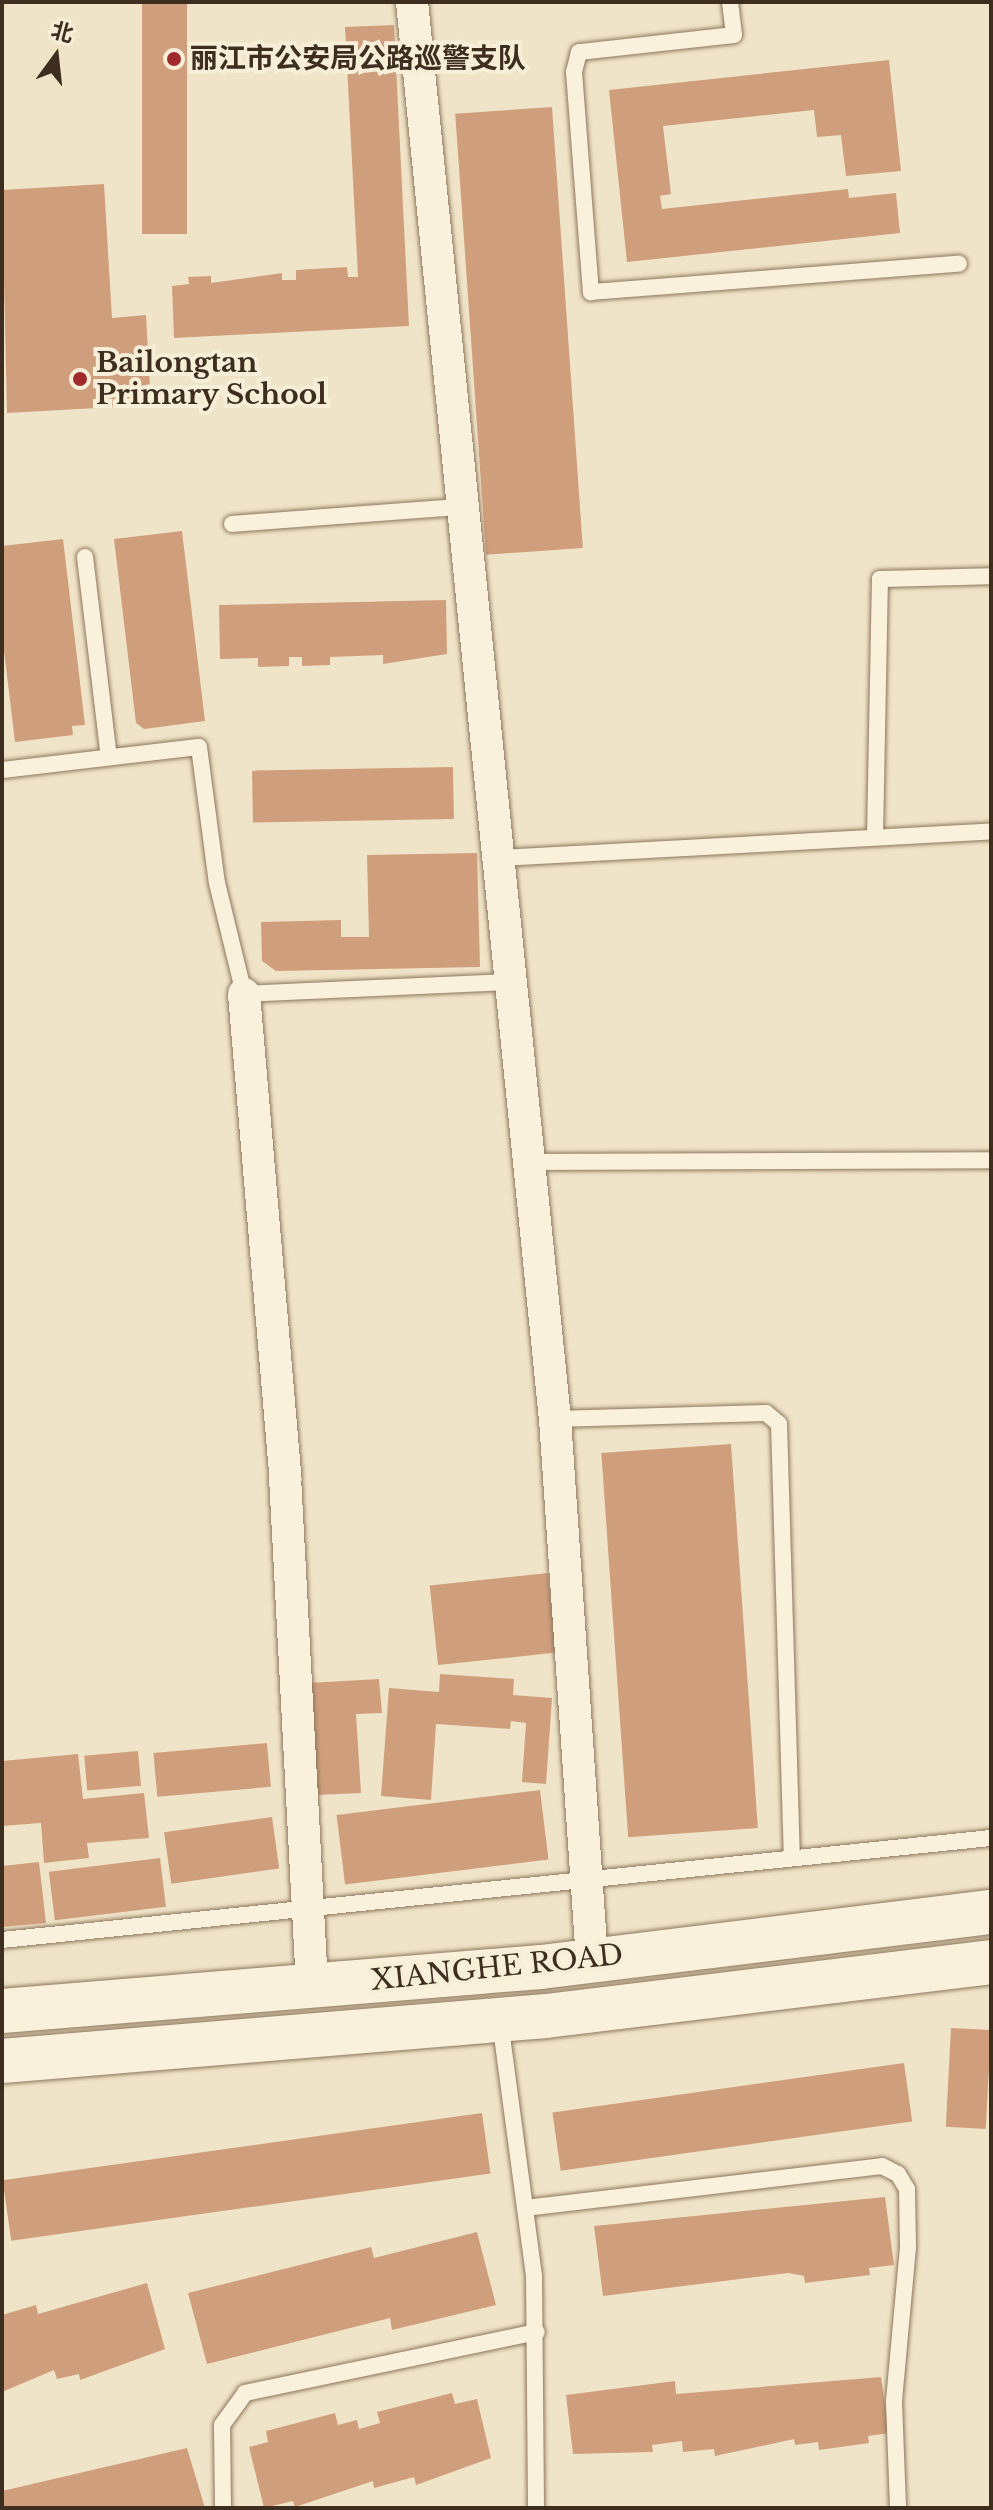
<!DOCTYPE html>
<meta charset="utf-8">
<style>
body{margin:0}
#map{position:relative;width:993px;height:2510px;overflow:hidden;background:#f0e4c8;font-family:"Libre Baskerville","Noto Sans SC",serif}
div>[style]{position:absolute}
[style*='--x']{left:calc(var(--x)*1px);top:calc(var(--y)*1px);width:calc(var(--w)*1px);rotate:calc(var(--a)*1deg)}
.building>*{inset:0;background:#cf9f7d;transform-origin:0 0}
.roads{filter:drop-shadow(0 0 2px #8d765c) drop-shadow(0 0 2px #8d765c)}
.service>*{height:16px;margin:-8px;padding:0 8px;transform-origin:8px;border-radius:8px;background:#faf1dc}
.minor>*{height:32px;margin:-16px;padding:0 16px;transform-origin:16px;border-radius:16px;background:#faf1dc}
.secondary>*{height:44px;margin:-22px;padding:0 22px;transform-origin:22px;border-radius:22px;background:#faf1dc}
.dots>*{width:22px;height:22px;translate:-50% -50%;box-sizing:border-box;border:4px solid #f7eed8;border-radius:50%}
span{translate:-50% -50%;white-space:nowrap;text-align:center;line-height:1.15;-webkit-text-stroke:8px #f7eed8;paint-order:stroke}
.poi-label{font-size:28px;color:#3d2e20;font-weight:700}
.left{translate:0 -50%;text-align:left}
.street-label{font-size:28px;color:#3d2e20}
.frame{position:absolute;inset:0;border:4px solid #3d2e20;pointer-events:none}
.north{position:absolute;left:16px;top:16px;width:80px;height:80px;-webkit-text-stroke:6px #f7eed8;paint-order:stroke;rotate:15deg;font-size:22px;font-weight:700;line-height:32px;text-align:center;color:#3d2e20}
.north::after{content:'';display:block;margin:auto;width:28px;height:36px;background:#3d2e20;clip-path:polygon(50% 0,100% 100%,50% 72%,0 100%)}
</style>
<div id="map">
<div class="building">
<i style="left:142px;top:2px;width:45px;height:232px"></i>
<i style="clip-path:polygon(394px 25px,409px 326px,174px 338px,172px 286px,189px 284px,188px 277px,211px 276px,211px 283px,282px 273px,282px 280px,296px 280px,296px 270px,347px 267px,348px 277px,358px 277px,345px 27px)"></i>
<i style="clip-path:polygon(889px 60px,901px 171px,846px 176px,841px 135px,817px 137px,814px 110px,663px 126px,671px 194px,660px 196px,662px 209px,848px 189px,849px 198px,896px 193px,900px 233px,627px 262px,609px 90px)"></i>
<i style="left:552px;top:107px;width:442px;height:97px;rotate:86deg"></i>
<i style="clip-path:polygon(104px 184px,112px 318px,146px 315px,151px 405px,7px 413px,2px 190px)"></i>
<i style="clip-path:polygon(182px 531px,205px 721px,144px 729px,136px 723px,114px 539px)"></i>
<i style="clip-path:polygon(63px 539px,85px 725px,72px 726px,73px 735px,15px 742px,2px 634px,2px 546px)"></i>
<i style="clip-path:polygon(446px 600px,447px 654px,383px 664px,383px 655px,330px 657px,330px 665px,302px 666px,302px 657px,289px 657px,289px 666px,258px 667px,258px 658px,220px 659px,219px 605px)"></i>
<i style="left:453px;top:767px;width:52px;height:201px;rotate:89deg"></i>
<i style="clip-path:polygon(477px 853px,480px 967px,276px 971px,262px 961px,261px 922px,341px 920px,341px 937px,369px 937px,367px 855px)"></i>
<i style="left:731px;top:1444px;width:385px;height:130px;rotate:86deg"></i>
<i style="left:548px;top:1573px;width:80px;height:119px;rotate:84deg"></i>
<i style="clip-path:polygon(440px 1674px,514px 1679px,513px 1695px,552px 1698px,546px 1784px,522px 1782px,526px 1723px,511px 1721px,510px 1729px,436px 1724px,431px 1800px,381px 1796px,389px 1688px,439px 1692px)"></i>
<i style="clip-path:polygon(379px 1679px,382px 1713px,356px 1714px,361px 1793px,315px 1795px,308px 1683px)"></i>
<i style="left:267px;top:1743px;width:44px;height:114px;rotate:85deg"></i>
<i style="left:138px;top:1751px;width:35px;height:54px;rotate:85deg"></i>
<i style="clip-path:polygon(78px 1754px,83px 1799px,144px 1793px,149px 1838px,87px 1843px,89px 1858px,44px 1863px,41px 1823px,2px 1826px,2px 1761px)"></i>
<i style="left:540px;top:1790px;width:70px;height:205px;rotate:83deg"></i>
<i style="left:272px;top:1817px;width:52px;height:109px;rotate:82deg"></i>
<i style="left:160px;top:1858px;width:49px;height:112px;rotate:83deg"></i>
<i style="clip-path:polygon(39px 1862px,46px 1923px,2px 1927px,2px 1866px)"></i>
<i style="left:951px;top:2028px;width:40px;height:99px;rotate:3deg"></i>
<i style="left:904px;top:2063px;width:59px;height:355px;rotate:82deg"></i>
<i style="left:482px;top:2113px;width:61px;height:484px;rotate:82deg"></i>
<i style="clip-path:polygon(885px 2197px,894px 2265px,869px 2268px,870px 2275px,805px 2283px,804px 2276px,788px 2273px,603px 2296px,594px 2226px)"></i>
<i style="clip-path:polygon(477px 2232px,496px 2305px,392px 2330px,390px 2318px,207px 2364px,188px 2293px,371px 2247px,374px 2258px)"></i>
<i style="clip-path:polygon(147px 2283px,165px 2349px,80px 2380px,79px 2374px,57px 2379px,54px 2370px,2px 2392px,2px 2315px,36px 2305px,38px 2314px)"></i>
<i style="clip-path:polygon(881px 2377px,889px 2433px,868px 2436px,869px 2443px,819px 2450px,818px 2442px,795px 2445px,794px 2439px,715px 2456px,714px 2449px,683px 2452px,682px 2441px,652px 2445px,653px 2452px,573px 2454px,566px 2395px,675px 2381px,676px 2394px)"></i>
<i style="clip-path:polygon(452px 2393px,455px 2404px,477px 2399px,491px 2458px,416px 2485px,414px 2477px,374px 2488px,373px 2481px,295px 2507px,293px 2501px,264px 2508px,249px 2447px,268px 2442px,266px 2431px,335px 2413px,338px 2425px,357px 2420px,359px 2429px,380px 2423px,377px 2412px)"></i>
<i style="clip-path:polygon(187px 2448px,205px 2508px,2px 2508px,2px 2491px)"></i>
</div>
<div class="roads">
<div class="service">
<i style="--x:730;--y:2;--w:33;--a:83"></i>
<i style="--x:734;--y:35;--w:156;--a:173.7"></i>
<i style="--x:579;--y:52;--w:21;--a:104"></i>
<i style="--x:574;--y:72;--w:221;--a:85.6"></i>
<i style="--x:591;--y:292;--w:369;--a:-4.4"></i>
<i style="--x:232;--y:524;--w:229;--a:-4.3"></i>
<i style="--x:85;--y:557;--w:201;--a:83.2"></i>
<i style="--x:2;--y:770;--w:198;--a:-6.7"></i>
<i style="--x:199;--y:747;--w:137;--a:82.5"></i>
<i style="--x:217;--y:883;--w:114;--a:76.3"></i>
<i style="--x:244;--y:994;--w:268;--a:-2.6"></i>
<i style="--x:875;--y:837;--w:258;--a:-88.9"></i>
<i style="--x:880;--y:579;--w:111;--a:-1.5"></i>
<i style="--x:499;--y:858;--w:493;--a:-3.1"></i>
<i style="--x:530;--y:1162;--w:461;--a:-0.2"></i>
<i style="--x:555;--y:1419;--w:211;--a:-1.6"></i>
<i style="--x:766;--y:1413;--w:17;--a:40"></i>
<i style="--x:779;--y:1424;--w:434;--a:88.3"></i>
<i style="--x:2;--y:1940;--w:994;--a:-5.89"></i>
<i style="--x:500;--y:2021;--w:257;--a:82.4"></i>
<i style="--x:534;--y:2276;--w:232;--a:89.5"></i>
<i style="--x:525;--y:2208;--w:359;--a:-6.7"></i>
<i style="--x:882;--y:2166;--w:18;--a:27"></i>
<i style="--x:898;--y:2174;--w:17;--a:59"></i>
<i style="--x:907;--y:2189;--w:58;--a:89"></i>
<i style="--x:908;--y:2247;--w:156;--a:95.2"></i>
<i style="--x:894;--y:2402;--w:106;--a:87.8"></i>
<i style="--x:223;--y:2508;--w:83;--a:-90.7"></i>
<i style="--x:222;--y:2425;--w:39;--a:-54"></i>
<i style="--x:245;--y:2393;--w:298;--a:-11.8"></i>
</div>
<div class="minor">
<i style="--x:412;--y:2;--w:1424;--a:84.24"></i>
<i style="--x:555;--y:1419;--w:542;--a:86.09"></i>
<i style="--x:244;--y:994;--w:485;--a:85.1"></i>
<i style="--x:285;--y:1477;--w:510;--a:86.96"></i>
</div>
<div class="secondary">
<i style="--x:2;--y:2011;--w:541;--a:-4.67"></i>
<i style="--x:541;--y:1967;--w:453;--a:-7"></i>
<i style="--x:2;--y:2061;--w:546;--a:-4.73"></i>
<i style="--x:546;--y:2016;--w:448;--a:-6.9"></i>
</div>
</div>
<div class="dots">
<i style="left:174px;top:59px;background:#9e2a2b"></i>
<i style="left:80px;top:379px;background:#9e2a2b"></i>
</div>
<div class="poi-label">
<span class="left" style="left:190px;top:59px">丽江市公安局公路巡警支队</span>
<span class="left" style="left:96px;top:379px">Bailongtan<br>Primary School</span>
</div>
<div class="street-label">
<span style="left:497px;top:1968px;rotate:-6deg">XIANGHE ROAD</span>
</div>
<div class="frame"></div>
<div class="north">北</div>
</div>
